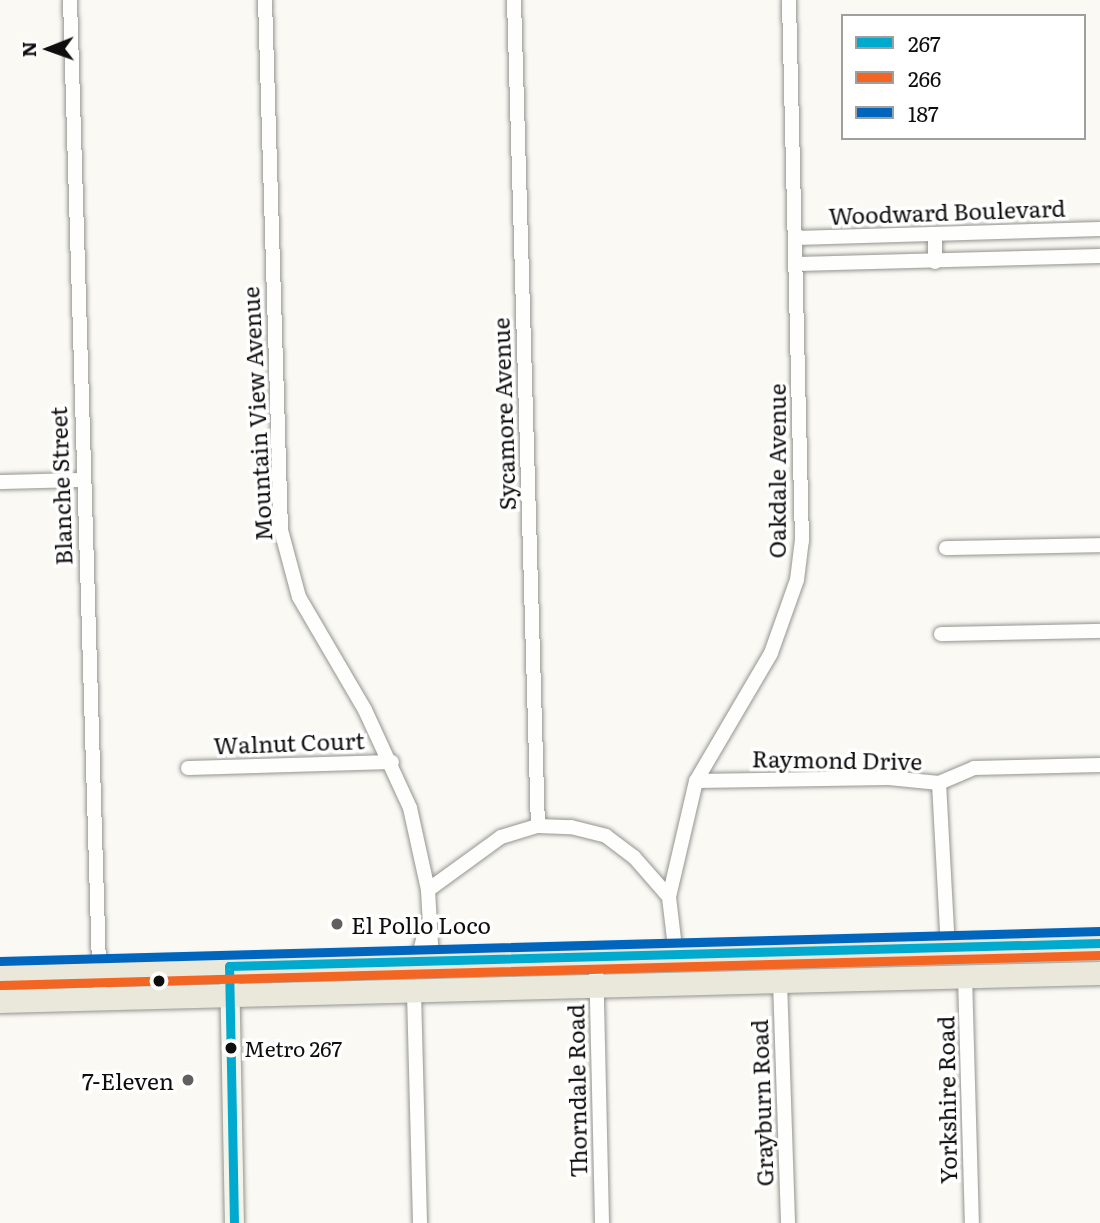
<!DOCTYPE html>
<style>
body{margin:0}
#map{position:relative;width:1100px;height:1223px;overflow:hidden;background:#faf9f3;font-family:Literata,serif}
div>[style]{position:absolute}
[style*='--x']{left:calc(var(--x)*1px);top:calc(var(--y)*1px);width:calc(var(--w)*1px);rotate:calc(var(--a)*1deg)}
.roads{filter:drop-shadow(0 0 2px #949491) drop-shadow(0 0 2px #949491)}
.street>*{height:14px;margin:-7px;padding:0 7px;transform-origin:7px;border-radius:7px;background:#fefefd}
.secondary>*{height:19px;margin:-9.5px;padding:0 9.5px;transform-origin:9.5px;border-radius:9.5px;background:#f3f4ea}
.primary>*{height:23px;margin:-11.5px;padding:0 11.5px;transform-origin:11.5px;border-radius:11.5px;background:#e9e8db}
.bus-1>*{height:9px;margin:-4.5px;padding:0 4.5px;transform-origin:4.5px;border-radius:4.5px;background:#00a9ce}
.bus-2>*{height:9px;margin:-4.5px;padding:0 4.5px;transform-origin:4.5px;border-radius:4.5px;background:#f26522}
.bus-3>*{height:9px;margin:-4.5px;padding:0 4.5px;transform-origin:4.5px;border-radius:4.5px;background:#0065bd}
.dots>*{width:19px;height:19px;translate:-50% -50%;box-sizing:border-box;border:4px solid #fff;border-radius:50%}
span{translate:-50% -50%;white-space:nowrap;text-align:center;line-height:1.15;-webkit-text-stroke:7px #fff;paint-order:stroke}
.bus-label{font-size:21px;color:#0e0e0e}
.left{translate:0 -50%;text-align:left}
.street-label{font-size:23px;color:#0e0e0e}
.poi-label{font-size:23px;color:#0e0e0e}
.right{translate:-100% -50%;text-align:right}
.legend{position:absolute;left:841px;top:14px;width:245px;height:126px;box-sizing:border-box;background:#fff;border:2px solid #9f9f9f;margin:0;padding:9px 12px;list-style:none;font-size:21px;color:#0e0e0e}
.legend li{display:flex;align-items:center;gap:14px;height:35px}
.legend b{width:35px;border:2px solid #9f9f9f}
.north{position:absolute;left:14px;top:14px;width:70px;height:70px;-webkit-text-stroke:5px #fff;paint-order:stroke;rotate:269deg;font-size:19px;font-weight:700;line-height:28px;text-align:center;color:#0e0e0e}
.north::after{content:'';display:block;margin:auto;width:24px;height:32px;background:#0e0e0e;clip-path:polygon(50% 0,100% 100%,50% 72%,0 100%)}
</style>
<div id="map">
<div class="roads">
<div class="street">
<i style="--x:70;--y:0;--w:999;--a:88.28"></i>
<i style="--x:265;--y:0;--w:530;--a:88.27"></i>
<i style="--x:281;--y:530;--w:69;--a:75"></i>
<i style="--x:299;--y:597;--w:131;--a:59.7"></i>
<i style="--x:365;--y:710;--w:108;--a:65.3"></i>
<i style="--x:410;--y:808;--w:84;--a:77.6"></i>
<i style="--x:428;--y:890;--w:72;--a:86.8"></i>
<i style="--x:514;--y:0;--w:826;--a:88.34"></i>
<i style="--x:935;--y:234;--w:28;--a:90"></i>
<i style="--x:796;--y:238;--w:304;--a:-1.7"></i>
<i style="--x:797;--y:264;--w:303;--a:-1.5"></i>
<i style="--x:0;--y:482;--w:82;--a:-1.4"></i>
<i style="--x:946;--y:548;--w:154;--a:-1.1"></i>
<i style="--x:941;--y:634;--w:159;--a:-1.1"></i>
<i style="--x:188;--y:768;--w:204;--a:-1.7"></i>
<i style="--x:696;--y:781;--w:193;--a:-0.9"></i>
<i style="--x:889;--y:778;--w:50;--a:5.7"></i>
<i style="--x:939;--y:783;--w:38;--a:-23"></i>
<i style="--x:974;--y:768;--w:126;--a:-1.4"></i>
<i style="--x:939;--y:783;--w:164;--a:86.9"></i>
<i style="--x:428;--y:890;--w:90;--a:-36"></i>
<i style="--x:501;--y:837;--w:39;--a:-17"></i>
<i style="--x:538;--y:826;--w:33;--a:2"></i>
<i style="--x:571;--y:827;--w:36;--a:14"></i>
<i style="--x:606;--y:836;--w:35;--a:37"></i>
<i style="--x:634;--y:857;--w:53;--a:48.8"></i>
<i style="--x:676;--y:956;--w:59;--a:-96.8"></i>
<i style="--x:669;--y:897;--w:119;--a:-76.9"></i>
<i style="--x:696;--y:781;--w:148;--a:-59.6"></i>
<i style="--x:771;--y:653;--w:77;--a:-70.4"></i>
<i style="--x:797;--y:580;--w:39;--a:-83"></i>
<i style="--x:802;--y:541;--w:541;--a:-91.38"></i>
<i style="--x:596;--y:957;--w:266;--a:88.7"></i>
<i style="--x:417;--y:963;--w:40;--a:-75.6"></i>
<i style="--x:965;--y:976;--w:247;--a:88.4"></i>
<i style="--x:780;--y:981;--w:242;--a:88.1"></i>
<i style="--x:414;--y:993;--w:230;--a:88.5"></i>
</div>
<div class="secondary">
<i style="--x:229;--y:966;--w:257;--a:88.9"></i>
</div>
<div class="primary">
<i style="--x:0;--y:973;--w:1100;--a:-1.56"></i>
<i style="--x:0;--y:1001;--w:1100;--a:-1.46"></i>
</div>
</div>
<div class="bus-1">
<i style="--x:234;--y:1223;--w:257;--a:-91.1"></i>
<i style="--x:229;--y:966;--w:871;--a:-1.51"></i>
</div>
<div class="bus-2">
<i style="--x:0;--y:985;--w:1100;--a:-1.56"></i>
</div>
<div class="bus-3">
<i style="--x:0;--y:961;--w:1100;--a:-1.56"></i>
</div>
<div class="dots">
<i style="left:337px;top:924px;background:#61605e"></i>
<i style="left:159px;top:981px;background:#0e0e0e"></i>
<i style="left:231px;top:1048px;background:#0e0e0e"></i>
<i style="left:188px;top:1080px;background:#61605e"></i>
</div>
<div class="bus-label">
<span class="left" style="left:244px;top:1048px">Metro 267</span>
</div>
<div class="street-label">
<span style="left:947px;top:211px;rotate:-2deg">Woodward Boulevard</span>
<span style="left:256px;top:414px;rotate:-93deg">Mountain View Avenue</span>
<span style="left:503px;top:414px;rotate:-92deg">Sycamore Avenue</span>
<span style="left:776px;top:471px;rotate:-90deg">Oakdale Avenue</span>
<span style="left:60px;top:486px;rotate:-92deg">Blanche Street</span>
<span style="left:289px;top:742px;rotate:-2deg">Walnut Court</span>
<span style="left:837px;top:759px;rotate:1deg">Raymond Drive</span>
<span style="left:576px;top:1091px;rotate:-91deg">Thorndale Road</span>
<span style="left:946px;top:1100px;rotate:-91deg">Yorkshire Road</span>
<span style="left:761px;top:1103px;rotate:-92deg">Grayburn Road</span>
</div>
<div class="poi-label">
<span class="left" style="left:351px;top:924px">El Pollo Loco</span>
<span class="right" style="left:174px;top:1080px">7-Eleven</span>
</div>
<ul class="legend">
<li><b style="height:9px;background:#00a9ce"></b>267</li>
<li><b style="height:9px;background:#f26522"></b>266</li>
<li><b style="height:9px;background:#0065bd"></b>187</li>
</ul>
<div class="north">N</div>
</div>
